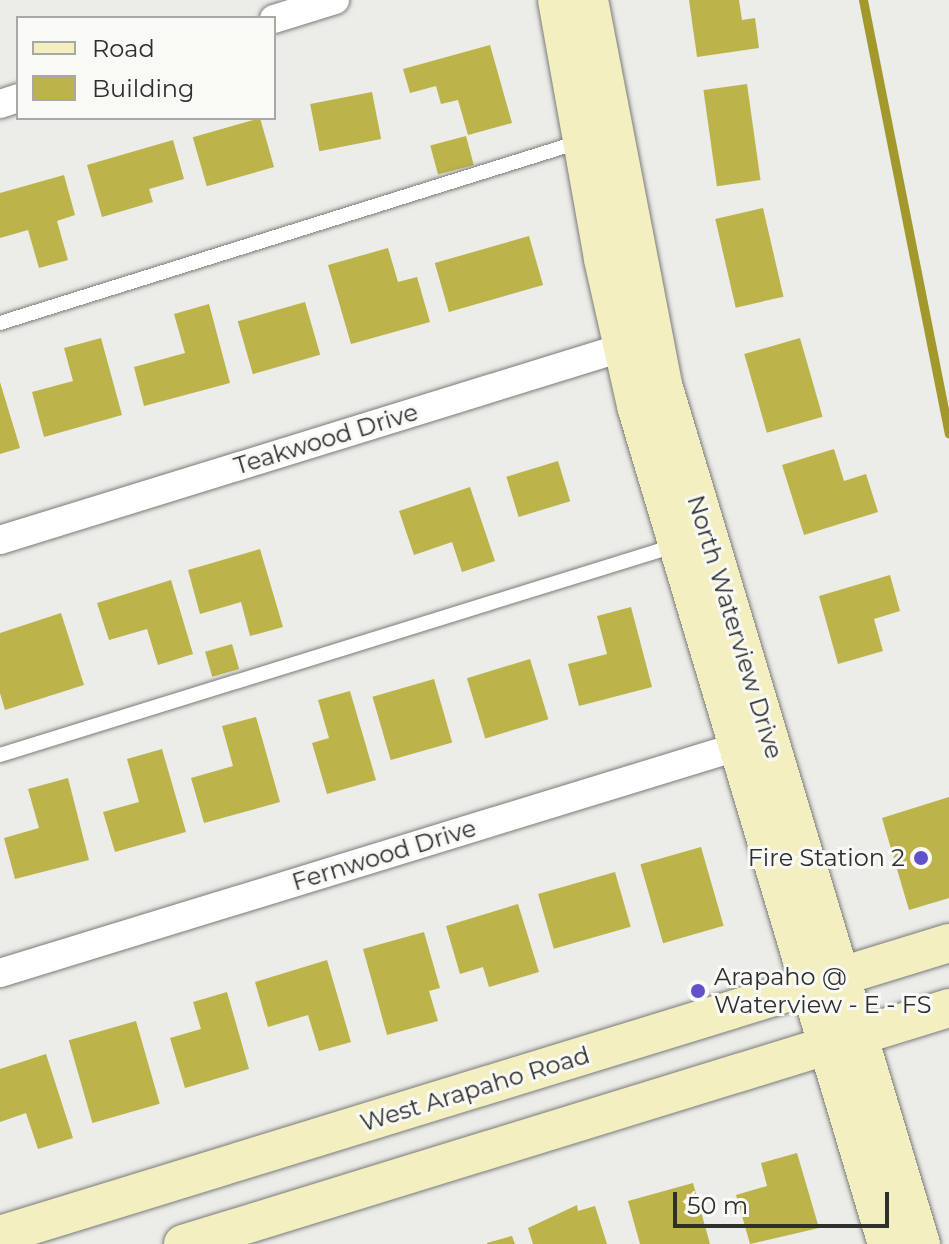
<!DOCTYPE html>
<style>
body{margin:0}
#map{position:relative;width:949px;height:1244px;overflow:hidden;background:#ecece8;font-family:Montserrat,sans-serif}
div>[style]{position:absolute}
[style*='--x']{left:calc(var(--x)*1px);top:calc(var(--y)*1px);width:calc(var(--w)*1px);rotate:calc(var(--a)*1deg)}
.stream>*{height:9px;margin:-4.5px;padding:0 4.5px;transform-origin:4.5px;border-radius:4.5px;background:#a2982b}
.building>*{inset:0;background:#bdb34b;transform-origin:0 0}
.roads{filter:drop-shadow(0 0 2px #7b7b78) drop-shadow(0 0 2px #7b7b78)}
.lane>*{height:14px;margin:-7px;padding:0 7px;transform-origin:7px;border-radius:7px;background:#fff}
.street>*{height:28px;margin:-14px;padding:0 14px;transform-origin:14px;border-radius:14px;background:#fff}
.secondary>*{height:38px;margin:-19px;padding:0 19px;transform-origin:19px;border-radius:19px;background:#f3efc1}
.dots>*{width:22px;height:22px;translate:-50% -50%;box-sizing:border-box;border:4px solid #f9f9f6;border-radius:50%}
span{translate:-50% -50%;white-space:nowrap;text-align:center;line-height:1.15;-webkit-text-stroke:6px #f9f9f6;paint-order:stroke}
.street-label{font-size:24px;color:#2f2f2e}
.poi-label{font-size:24px;color:#2f2f2e}
.right{translate:-100% -50%;text-align:right}
.left{translate:0 -50%;text-align:left}
.legend{position:absolute;left:16px;top:16px;width:260px;height:104px;box-sizing:border-box;background:#f9f9f6;border:2px solid #a8a8a6;margin:0;padding:10px 14px;list-style:none;font-size:24px;color:#2f2f2e}
.legend li{display:flex;align-items:center;gap:16px;height:40px}
.legend b{width:40px;border:2px solid #a8a8a6}
.scale{position:absolute;left:673px;top:1192px;width:216px;height:36px;box-sizing:border-box;border:4px solid #2f2f2e;border-top:0;padding-left:10px;font-size:24px;line-height:28px;white-space:nowrap;color:#2f2f2e;-webkit-text-stroke:6px #f9f9f6;paint-order:stroke}
</style>
<div id="map">
<div class="stream">
<i style="--x:863;--y:0;--w:442;--a:78.8"></i>
</div>
<div class="building">
<i style="clip-path:polygon(689px 0,739px 0,742px 20px,755px 18px,759px 48px,697px 57px)"></i>
<i style="clip-path:polygon(490px 45px,512px 123px,468px 135px,458px 100px,441px 104px,436px 86px,410px 93px,403px 69px)"></i>
<i style="left:747px;top:84px;width:97px;height:44px;rotate:82deg"></i>
<i style="left:372px;top:92px;width:48px;height:63px;rotate:79deg"></i>
<i style="left:260px;top:118px;width:51px;height:70px;rotate:74deg"></i>
<i style="left:466px;top:136px;width:30px;height:37px;rotate:75deg"></i>
<i style="clip-path:polygon(173px 140px,184px 179px,149px 189px,153px 202px,102px 217px,87px 165px)"></i>
<i style="clip-path:polygon(64px 175px,75px 215px,57px 221px,68px 260px,39px 268px,28px 230px,0 238px,0 193px)"></i>
<i style="left:763px;top:208px;width:91px;height:49px;rotate:77deg"></i>
<i style="left:529px;top:236px;width:51px;height:98px;rotate:74deg"></i>
<i style="clip-path:polygon(388px 248px,398px 282px,417px 277px,430px 322px,351px 344px,328px 265px)"></i>
<i style="left:305px;top:302px;width:55px;height:70px;rotate:74deg"></i>
<i style="clip-path:polygon(209px 304px,230px 383px,144px 406px,134px 367px,185px 353px,174px 314px)"></i>
<i style="clip-path:polygon(101px 338px,122px 415px,44px 437px,32px 392px,73px 381px,64px 348px)"></i>
<i style="left:800px;top:338px;width:82px;height:58px;rotate:74deg"></i>
<i style="clip-path:polygon(0 382px,20px 448px,0 454px)"></i>
<i style="clip-path:polygon(834px 449px,844px 481px,866px 474px,878px 512px,804px 535px,782px 465px)"></i>
<i style="left:558px;top:461px;width:42px;height:54px;rotate:73deg"></i>
<i style="clip-path:polygon(470px 487px,495px 561px,462px 572px,452px 542px,414px 555px,399px 511px)"></i>
<i style="clip-path:polygon(260px 549px,283px 627px,250px 636px,241px 602px,200px 614px,188px 570px)"></i>
<i style="clip-path:polygon(890px 575px,900px 611px,874px 619px,883px 651px,838px 664px,819px 596px)"></i>
<i style="clip-path:polygon(171px 580px,193px 654px,158px 665px,147px 629px,109px 640px,97px 603px)"></i>
<i style="clip-path:polygon(631px 607px,652px 687px,579px 706px,568px 664px,607px 654px,597px 616px)"></i>
<i style="clip-path:polygon(61px 613px,84px 685px,5px 710px,0 693px,0 633px)"></i>
<i style="left:232px;top:644px;width:26px;height:28px;rotate:74deg"></i>
<i style="left:530px;top:659px;width:63px;height:66px;rotate:73deg"></i>
<i style="left:434px;top:679px;width:66px;height:64px;rotate:74deg"></i>
<i style="clip-path:polygon(350px 691px,376px 780px,327px 794px,312px 743px,329px 738px,318px 700px)"></i>
<i style="clip-path:polygon(256px 717px,280px 802px,204px 823px,191px 778px,233px 766px,222px 726px)"></i>
<i style="clip-path:polygon(162px 749px,186px 832px,115px 852px,103px 812px,139px 802px,127px 759px)"></i>
<i style="clip-path:polygon(68px 778px,89px 860px,15px 879px,4px 838px,39px 828px,28px 789px)"></i>
<i style="clip-path:polygon(949px 797px,949px 898px,909px 910px,882px 818px)"></i>
<i style="left:701px;top:847px;width:82px;height:63px;rotate:74deg"></i>
<i style="left:615px;top:872px;width:57px;height:80px;rotate:74deg"></i>
<i style="clip-path:polygon(518px 904px,539px 972px,489px 987px,483px 967px,460px 974px,446px 926px)"></i>
<i style="clip-path:polygon(424px 932px,440px 988px,429px 991px,438px 1021px,387px 1035px,363px 949px)"></i>
<i style="clip-path:polygon(327px 960px,351px 1042px,319px 1051px,308px 1015px,268px 1027px,255px 982px)"></i>
<i style="clip-path:polygon(227px 992px,249px 1069px,185px 1088px,170px 1038px,201px 1029px,193px 1002px)"></i>
<i style="left:136px;top:1021px;width:86px;height:70px;rotate:74deg"></i>
<i style="clip-path:polygon(46px 1054px,73px 1138px,38px 1149px,26px 1113px,0 1122px,0 1069px)"></i>
<i style="clip-path:polygon(797px 1153px,819px 1228px,750px 1244px,736px 1195px,767px 1186px,761px 1163px)"></i>
<i style="clip-path:polygon(693px 1183px,710px 1244px,640px 1244px,628px 1201px)"></i>
<i style="clip-path:polygon(577px 1205px,578px 1211px,595px 1206px,607px 1244px,533px 1244px,528px 1228px)"></i>
<i style="clip-path:polygon(512px 1236px,515px 1244px,487px 1244px,487px 1243px)"></i>
</div>
<div class="roads">
<div class="lane">
<i style="--x:0;--y:323;--w:607;--a:-17.36"></i>
<i style="--x:0;--y:755;--w:709;--a:-17.23"></i>
</div>
<div class="street">
<i style="--x:274;--y:19;--w:64;--a:-17.3"></i>
<i style="--x:0;--y:104;--w:19;--a:-18"></i>
<i style="--x:0;--y:540;--w:671;--a:-17.17"></i>
<i style="--x:0;--y:973;--w:791;--a:-17.06"></i>
</div>
<div class="secondary">
<i style="--x:557;--y:0;--w:263;--a:79.9"></i>
<i style="--x:603;--y:259;--w:151;--a:77.3"></i>
<i style="--x:636;--y:406;--w:875;--a:73.33"></i>
<i style="--x:589;--y:0;--w:395;--a:79.1"></i>
<i style="--x:664;--y:388;--w:894;--a:73.29"></i>
<i style="--x:0;--y:1235;--w:993;--a:-17.1"></i>
<i style="--x:183;--y:1244;--w:802;--a:-17.12"></i>
</div>
</div>
<div class="dots">
<i style="left:921px;top:858px;background:#6152ca"></i>
<i style="left:698px;top:991px;background:#6152ca"></i>
</div>
<div class="street-label">
<span style="left:326px;top:439px;rotate:-17deg">Teakwood Drive</span>
<span style="left:735px;top:627px;rotate:73deg">North Waterview Drive</span>
<span style="left:384px;top:855px;rotate:-17deg">Fernwood Drive</span>
<span style="left:475px;top:1089px;rotate:-17deg">West Arapaho Road</span>
</div>
<div class="poi-label">
<span class="right" style="left:905px;top:858px">Fire Station 2</span>
<span class="left" style="left:714px;top:991px">Arapaho @<br>Waterview - E - FS</span>
</div>
<ul class="legend">
<li><b style="height:10px;background:#f3efc1"></b>Road</li>
<li><b style="height:22px;background:#bdb34b"></b>Building</li>
</ul>
<div class="scale">50 m</div>
</div>
